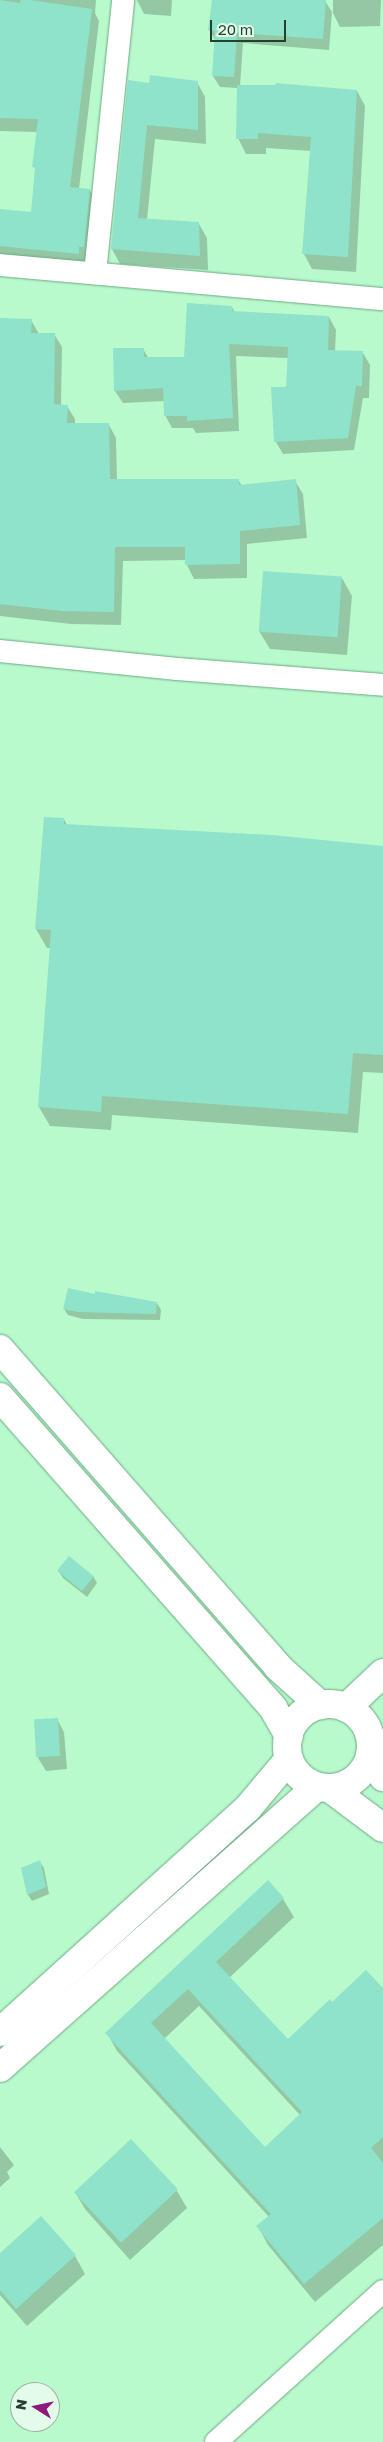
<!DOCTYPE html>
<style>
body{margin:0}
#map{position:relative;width:383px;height:2442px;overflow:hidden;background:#b9facd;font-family:"Golos Text",sans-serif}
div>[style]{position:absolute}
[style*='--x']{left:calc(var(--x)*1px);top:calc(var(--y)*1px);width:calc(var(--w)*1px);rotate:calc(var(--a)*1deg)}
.shadow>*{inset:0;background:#0003}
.building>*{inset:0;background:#8fe3cb;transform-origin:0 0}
.roads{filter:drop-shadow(0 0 1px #6caa81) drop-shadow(0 0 1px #6caa81)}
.minor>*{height:22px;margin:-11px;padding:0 11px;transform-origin:11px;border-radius:11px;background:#fff}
.tertiary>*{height:28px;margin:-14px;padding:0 14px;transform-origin:14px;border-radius:14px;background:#fff}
.secondary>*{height:28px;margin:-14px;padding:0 14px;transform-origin:14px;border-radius:14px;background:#fff}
.secondary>.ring{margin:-14px;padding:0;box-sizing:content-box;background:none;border:28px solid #fff;border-radius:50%}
span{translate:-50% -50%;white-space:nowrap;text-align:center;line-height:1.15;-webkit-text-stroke:4px #e3fcea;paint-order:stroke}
.north{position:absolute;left:10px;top:2382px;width:50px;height:50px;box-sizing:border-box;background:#e3fcea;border:1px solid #97b19f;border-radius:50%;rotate:280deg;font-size:14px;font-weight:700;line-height:20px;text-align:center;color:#26402f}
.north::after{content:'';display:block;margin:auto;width:18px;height:22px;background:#8c1b7d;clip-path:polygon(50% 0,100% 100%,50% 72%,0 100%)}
.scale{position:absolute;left:210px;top:20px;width:76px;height:22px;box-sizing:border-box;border:2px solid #26402f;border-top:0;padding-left:6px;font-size:15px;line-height:18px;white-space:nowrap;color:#26402f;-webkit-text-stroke:4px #e3fcea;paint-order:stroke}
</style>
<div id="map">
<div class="shadow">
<i style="clip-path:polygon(0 0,96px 0,95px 13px,99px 21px,79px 189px,90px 190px,97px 204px,86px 267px,0 259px,0 210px,32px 213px,38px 132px,0 131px,0 134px)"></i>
<i style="clip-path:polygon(137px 0,172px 0,171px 16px,144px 14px)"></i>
<i style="clip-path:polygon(214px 0,325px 1px,332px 12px,329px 50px,243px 43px,240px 86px,357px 91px,365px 106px,356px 272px,312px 269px,304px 254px,311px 151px,266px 148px,266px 154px,246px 154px,238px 138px,238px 88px,220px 87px,213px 76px,216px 41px,209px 30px)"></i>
<i style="clip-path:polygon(333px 0,381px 0,380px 26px,340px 27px,333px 13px)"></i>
<i style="clip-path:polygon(197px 82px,205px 97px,206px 144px,155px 139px,147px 220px,199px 224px,207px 238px,208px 270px,120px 264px,112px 249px,151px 85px)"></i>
<i style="clip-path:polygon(232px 307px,235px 313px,329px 317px,336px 330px,335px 352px,363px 353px,370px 365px,369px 398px,363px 398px,354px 450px,283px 454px,276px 442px,287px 388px,288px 358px,236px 356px,239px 431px,196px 433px,193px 428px,172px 428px,165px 415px,165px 401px,123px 403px,115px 391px,143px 349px,149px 359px,185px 358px)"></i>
<i style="clip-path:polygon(0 319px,31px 320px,39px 334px,54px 334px,62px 347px,61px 405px,67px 406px,75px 419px,75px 424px,109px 425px,116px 438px,117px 480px,239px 481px,242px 486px,295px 481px,303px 494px,307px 538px,247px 544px,247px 578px,194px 579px,187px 565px,186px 560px,123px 561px,121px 625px,71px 624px,0 616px)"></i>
<i style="clip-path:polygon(342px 578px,352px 596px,347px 655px,270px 649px,259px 631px)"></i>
<i style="clip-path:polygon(64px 819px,67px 825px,383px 847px,383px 1073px,363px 1072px,358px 1133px,112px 1115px,111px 1130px,50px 1126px,39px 1107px,51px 948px,47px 948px,36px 929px)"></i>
<i style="clip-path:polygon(96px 1296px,157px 1303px,161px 1310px,160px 1320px,83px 1319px,68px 1315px,64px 1309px)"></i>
<i style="clip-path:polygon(59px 1572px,93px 1576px,97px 1583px,87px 1597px,63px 1578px)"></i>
<i style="clip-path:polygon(57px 1719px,64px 1732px,67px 1769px,46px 1771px,38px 1758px)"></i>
<i style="clip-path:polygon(40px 1862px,44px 1868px,49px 1894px,32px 1901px,28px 1895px,23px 1869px)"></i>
<i style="clip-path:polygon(evenodd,268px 1882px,283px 1899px,294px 1917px,229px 1978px,288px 2041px,332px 2003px,383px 1990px,383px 2245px,315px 2302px,268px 2245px,258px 2226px,269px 2217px,117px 2051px,107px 2033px,268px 1882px,199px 2006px,300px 2115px,265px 2149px,164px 2039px,199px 2006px)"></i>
<i style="clip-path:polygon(0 2147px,14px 2165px,7px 2172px,10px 2178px,0 2187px)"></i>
<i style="clip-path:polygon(177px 2191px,187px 2208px,130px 2260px,85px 2209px,75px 2192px)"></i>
<i style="clip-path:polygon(41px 2218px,75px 2256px,85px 2274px,27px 2326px,0 2295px,0 2254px)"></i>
</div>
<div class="building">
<i style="clip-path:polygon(0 0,20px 3px,21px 0,30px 0,92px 9px,70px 187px,90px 189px,84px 247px,79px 247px,79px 254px,0 246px,0 209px,31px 212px,35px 168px,32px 167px,38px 119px,0 118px)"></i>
<i style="clip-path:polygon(212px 0,326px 0,323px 39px,237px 33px,234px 77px,212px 76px,215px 31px,208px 30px)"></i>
<i style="clip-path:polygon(150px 75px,198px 81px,198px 130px,147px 125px,138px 218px,199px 222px,200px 256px,111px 249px,128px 80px,149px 83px)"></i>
<i style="clip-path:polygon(276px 83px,357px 90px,348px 257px,302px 254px,311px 137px,258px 133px,258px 139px,236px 139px,237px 85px,275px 85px)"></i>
<i style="clip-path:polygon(187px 303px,232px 306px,232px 311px,329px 316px,328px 350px,363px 351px,362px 386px,356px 386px,348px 438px,274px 442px,271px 387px,286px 387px,288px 347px,229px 344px,233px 418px,187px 421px,187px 416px,164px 416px,163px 388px,114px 391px,113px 348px,144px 348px,144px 357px,184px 357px)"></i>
<i style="clip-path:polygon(0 318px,32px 319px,31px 333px,55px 333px,54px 404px,68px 405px,67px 423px,109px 423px,110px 479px,239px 479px,239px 485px,296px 479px,300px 525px,240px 531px,240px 564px,185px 565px,185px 547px,115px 547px,114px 612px,62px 611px,0 604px)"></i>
<i style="left:263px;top:571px;width:79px;height:61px;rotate:4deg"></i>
<i style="clip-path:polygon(44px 817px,64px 818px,64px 824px,272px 835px,383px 846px,383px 1055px,353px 1053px,348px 1114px,102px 1096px,101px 1112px,38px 1107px,51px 930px,35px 929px)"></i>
<i style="clip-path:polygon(68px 1288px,95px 1294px,95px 1291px,157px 1302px,156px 1314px,78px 1312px,63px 1309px)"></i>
<i style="left:69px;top:1556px;width:32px;height:19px;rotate:39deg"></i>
<i style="left:58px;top:1718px;width:38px;height:24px;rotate:87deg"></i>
<i style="clip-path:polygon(40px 1860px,46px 1887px,27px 1895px,21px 1868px)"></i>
<i style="clip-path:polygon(evenodd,268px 1880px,284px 1898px,216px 1962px,288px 2039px,330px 1999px,332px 2002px,366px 1970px,383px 1988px,383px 2137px,371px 2148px,383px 2163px,383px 2218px,304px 2284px,256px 2226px,271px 2214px,105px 2033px,268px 1880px,188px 1989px,302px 2112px,265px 2147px,151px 2023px,188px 1989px)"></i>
<i style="left:131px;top:2139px;width:69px;height:78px;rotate:47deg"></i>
<i style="clip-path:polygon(41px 2216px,76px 2255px,16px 2309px,0 2290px,0 2253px)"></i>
</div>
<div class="roads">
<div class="minor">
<i style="--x:0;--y:265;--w:385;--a:5.1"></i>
<i style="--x:95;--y:273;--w:274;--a:-84.1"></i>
<i style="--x:0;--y:651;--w:178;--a:5.8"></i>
<i style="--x:177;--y:669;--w:207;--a:4.4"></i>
<i style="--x:216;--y:2442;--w:225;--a:-42.1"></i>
</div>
<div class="tertiary">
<i style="--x:0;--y:1349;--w:422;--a:48.8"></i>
<i style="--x:278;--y:1667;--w:57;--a:42.1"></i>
<i style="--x:0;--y:1397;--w:414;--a:48.7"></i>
<i style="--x:273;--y:1708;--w:32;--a:60"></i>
<i style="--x:370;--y:1755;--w:26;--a:59"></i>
<i style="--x:331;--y:1789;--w:65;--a:36.9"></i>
</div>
<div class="secondary">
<i class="ring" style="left:287px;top:1704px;width:56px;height:56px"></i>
<i style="--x:346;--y:1708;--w:51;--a:-43.4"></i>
<i style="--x:0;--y:2032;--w:333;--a:-42.1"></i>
<i style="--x:247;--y:1809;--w:65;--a:-50"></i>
<i style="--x:0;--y:2068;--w:424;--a:-41.6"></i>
</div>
</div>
<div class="north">N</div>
<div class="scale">20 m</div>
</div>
